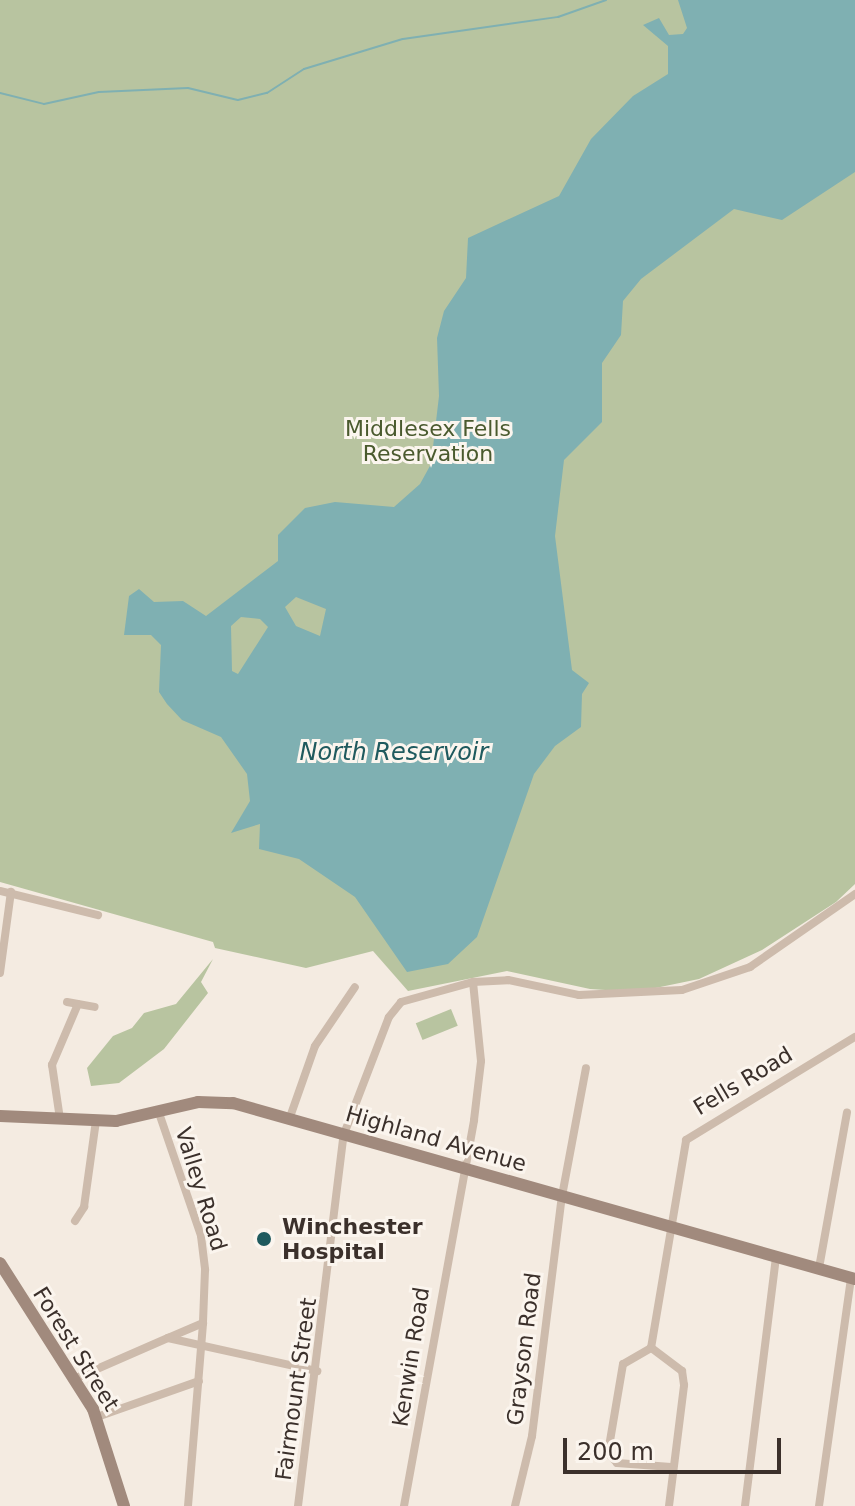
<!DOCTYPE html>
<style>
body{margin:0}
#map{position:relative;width:855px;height:1506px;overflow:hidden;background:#f4ebe1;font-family:"DejaVu Sans",sans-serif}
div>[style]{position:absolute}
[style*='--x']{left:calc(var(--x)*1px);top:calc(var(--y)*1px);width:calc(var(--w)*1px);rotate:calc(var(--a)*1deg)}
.green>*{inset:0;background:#b8c4a0;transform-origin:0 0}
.water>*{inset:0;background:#7fb0b2}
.stream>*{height:2px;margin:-1px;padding:0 1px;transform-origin:1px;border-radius:1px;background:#7fb0b2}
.minor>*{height:8px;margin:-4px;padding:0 4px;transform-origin:4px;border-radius:4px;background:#cdbbac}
.secondary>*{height:12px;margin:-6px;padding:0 6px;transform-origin:6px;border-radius:6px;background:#a18a7d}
.dots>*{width:22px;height:22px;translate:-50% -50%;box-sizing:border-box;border:4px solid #fbf5ee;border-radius:50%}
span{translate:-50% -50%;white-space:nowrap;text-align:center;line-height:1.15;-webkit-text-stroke:6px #fbf5ee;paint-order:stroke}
.park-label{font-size:22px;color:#4a5a2e}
.street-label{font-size:22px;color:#3b302b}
.poi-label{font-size:22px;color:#3b302b;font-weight:700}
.left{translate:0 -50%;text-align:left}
.water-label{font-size:24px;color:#1f5a5e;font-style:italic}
.scale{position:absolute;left:563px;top:1438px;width:218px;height:36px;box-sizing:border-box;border:4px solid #3b302b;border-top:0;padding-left:10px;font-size:24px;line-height:28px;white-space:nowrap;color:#3b302b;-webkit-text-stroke:6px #fbf5ee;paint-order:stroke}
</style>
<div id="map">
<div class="green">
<i style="clip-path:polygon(0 0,855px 0,855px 884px,836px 902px,762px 950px,699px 979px,636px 992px,590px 989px,507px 971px,408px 991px,373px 951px,306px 968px,215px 948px,213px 942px,0 882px)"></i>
<i style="clip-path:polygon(213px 959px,201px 982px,208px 993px,164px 1049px,119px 1083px,91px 1086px,87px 1068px,113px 1036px,132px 1028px,144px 1013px,176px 1004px)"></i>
<i style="left:451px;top:1009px;width:18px;height:38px;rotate:68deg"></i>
</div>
<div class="water">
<i style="clip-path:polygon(evenodd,678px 0,855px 0,855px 172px,782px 220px,734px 209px,641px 279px,623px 301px,621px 335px,602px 363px,602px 422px,564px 460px,555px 536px,572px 670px,589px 683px,582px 694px,581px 727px,555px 746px,534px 774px,477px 937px,448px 964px,407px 972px,355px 897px,299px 859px,259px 849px,260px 824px,231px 833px,250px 801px,247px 774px,221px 737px,182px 720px,167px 704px,159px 692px,161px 645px,151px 635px,124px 635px,129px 596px,139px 589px,154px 602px,183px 601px,206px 616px,278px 561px,278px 535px,305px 508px,335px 502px,394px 507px,420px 484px,431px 464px,439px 396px,437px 338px,444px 311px,466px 278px,468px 238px,559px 196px,591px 139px,633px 96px,668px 74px,668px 46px,643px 25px,659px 18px,669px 35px,683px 34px,687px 28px,678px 0,296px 597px,326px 609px,320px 636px,296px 626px,285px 607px,296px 597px,678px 0,241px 617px,260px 619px,268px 627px,238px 674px,232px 671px,231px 626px,241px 617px)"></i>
</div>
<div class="stream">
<i style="--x:0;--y:93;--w:45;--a:14"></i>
<i style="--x:44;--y:104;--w:56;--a:-12.3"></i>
<i style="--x:99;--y:92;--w:89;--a:-2.6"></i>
<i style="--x:188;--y:88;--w:51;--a:13.5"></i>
<i style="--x:238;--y:100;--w:30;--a:-14"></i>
<i style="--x:267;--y:93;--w:44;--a:-33"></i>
<i style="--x:304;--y:69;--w:103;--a:-16.9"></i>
<i style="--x:403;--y:39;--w:157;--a:-8.1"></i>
<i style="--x:558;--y:17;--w:51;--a:-19.5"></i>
</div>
<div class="minor">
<i style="--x:0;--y:891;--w:101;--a:13.8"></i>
<i style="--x:0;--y:973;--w:82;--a:-82.3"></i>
<i style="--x:67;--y:1002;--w:28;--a:10"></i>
<i style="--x:159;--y:1113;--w:130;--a:71.1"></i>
<i style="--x:201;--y:1236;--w:34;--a:83"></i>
<i style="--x:205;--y:1270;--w:53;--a:92.2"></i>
<i style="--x:203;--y:1323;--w:38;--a:157"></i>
<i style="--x:290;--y:1117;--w:75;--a:-70.6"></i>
<i style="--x:315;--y:1046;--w:71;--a:-55.9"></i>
<i style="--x:60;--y:1119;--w:55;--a:-98.4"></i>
<i style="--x:52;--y:1065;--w:66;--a:-66.9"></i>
<i style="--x:75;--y:1221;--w:17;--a:-57"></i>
<i style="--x:84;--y:1207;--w:87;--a:-82.1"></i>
<i style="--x:819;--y:1268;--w:158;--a:-79.8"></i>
<i style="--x:651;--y:1348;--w:32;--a:150"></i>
<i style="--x:623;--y:1364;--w:90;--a:99.6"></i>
<i style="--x:608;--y:1453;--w:13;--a:48"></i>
<i style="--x:617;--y:1463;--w:54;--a:4.2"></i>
<i style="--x:74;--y:1379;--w:103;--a:-23.6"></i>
<i style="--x:168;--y:1338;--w:153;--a:12.5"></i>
<i style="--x:97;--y:1417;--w:108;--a:-19.4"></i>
<i style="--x:188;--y:1506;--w:184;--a:-85.3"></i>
<i style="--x:298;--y:1506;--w:375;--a:-83"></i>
<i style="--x:344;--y:1134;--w:125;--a:-69"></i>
<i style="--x:389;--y:1017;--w:19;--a:-51"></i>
<i style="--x:401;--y:1002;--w:75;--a:-15.5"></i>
<i style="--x:473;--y:982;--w:35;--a:-3"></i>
<i style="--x:508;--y:980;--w:73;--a:11.9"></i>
<i style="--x:579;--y:995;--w:103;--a:-2.8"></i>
<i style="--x:682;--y:990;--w:72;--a:-18.7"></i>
<i style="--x:750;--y:967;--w:128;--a:-34.8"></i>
<i style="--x:404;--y:1506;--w:392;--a:-79.7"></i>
<i style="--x:474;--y:1120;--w:59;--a:-83.2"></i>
<i style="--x:481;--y:1061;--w:79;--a:-95.8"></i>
<i style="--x:515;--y:1506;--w:72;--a:-76.3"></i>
<i style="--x:532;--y:1436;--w:242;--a:-82.9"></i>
<i style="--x:562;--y:1196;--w:130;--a:-79.4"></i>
<i style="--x:669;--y:1506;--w:122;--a:-82.9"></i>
<i style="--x:684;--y:1385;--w:14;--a:-98"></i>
<i style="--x:682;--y:1371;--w:39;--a:-143"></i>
<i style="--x:651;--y:1348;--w:211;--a:-80.4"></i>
<i style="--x:686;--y:1140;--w:198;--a:-31.4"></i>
<i style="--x:745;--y:1506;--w:251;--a:-82.9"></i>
<i style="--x:819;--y:1506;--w:230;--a:-82"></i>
</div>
<div class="secondary">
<i style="--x:0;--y:1116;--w:116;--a:2.5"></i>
<i style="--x:116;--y:1121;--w:84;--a:-13"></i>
<i style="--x:198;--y:1102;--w:35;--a:2"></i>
<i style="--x:233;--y:1103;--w:646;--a:15.8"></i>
<i style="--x:0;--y:1263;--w:173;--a:57.5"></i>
<i style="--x:93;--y:1409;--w:102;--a:72.3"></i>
</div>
<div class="dots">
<i style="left:264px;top:1239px;background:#1f5a5e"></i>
</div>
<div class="park-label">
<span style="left:428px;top:441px">Middlesex Fells<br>Reservation</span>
</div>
<div class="street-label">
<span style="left:743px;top:1081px;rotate:-31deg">Fells Road</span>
<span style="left:436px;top:1139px;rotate:16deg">Highland Avenue</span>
<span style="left:201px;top:1189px;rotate:73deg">Valley Road</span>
<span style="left:76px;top:1349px;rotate:58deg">Forest Street</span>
<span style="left:524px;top:1349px;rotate:-83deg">Grayson Road</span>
<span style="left:411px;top:1357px;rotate:-81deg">Kenwin Road</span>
<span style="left:296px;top:1389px;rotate:-82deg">Fairmount Street</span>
</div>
<div class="poi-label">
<span class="left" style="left:282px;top:1239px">Winchester<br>Hospital</span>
</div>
<div class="water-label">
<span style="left:394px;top:753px">North Reservoir</span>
</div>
<div class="scale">200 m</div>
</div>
